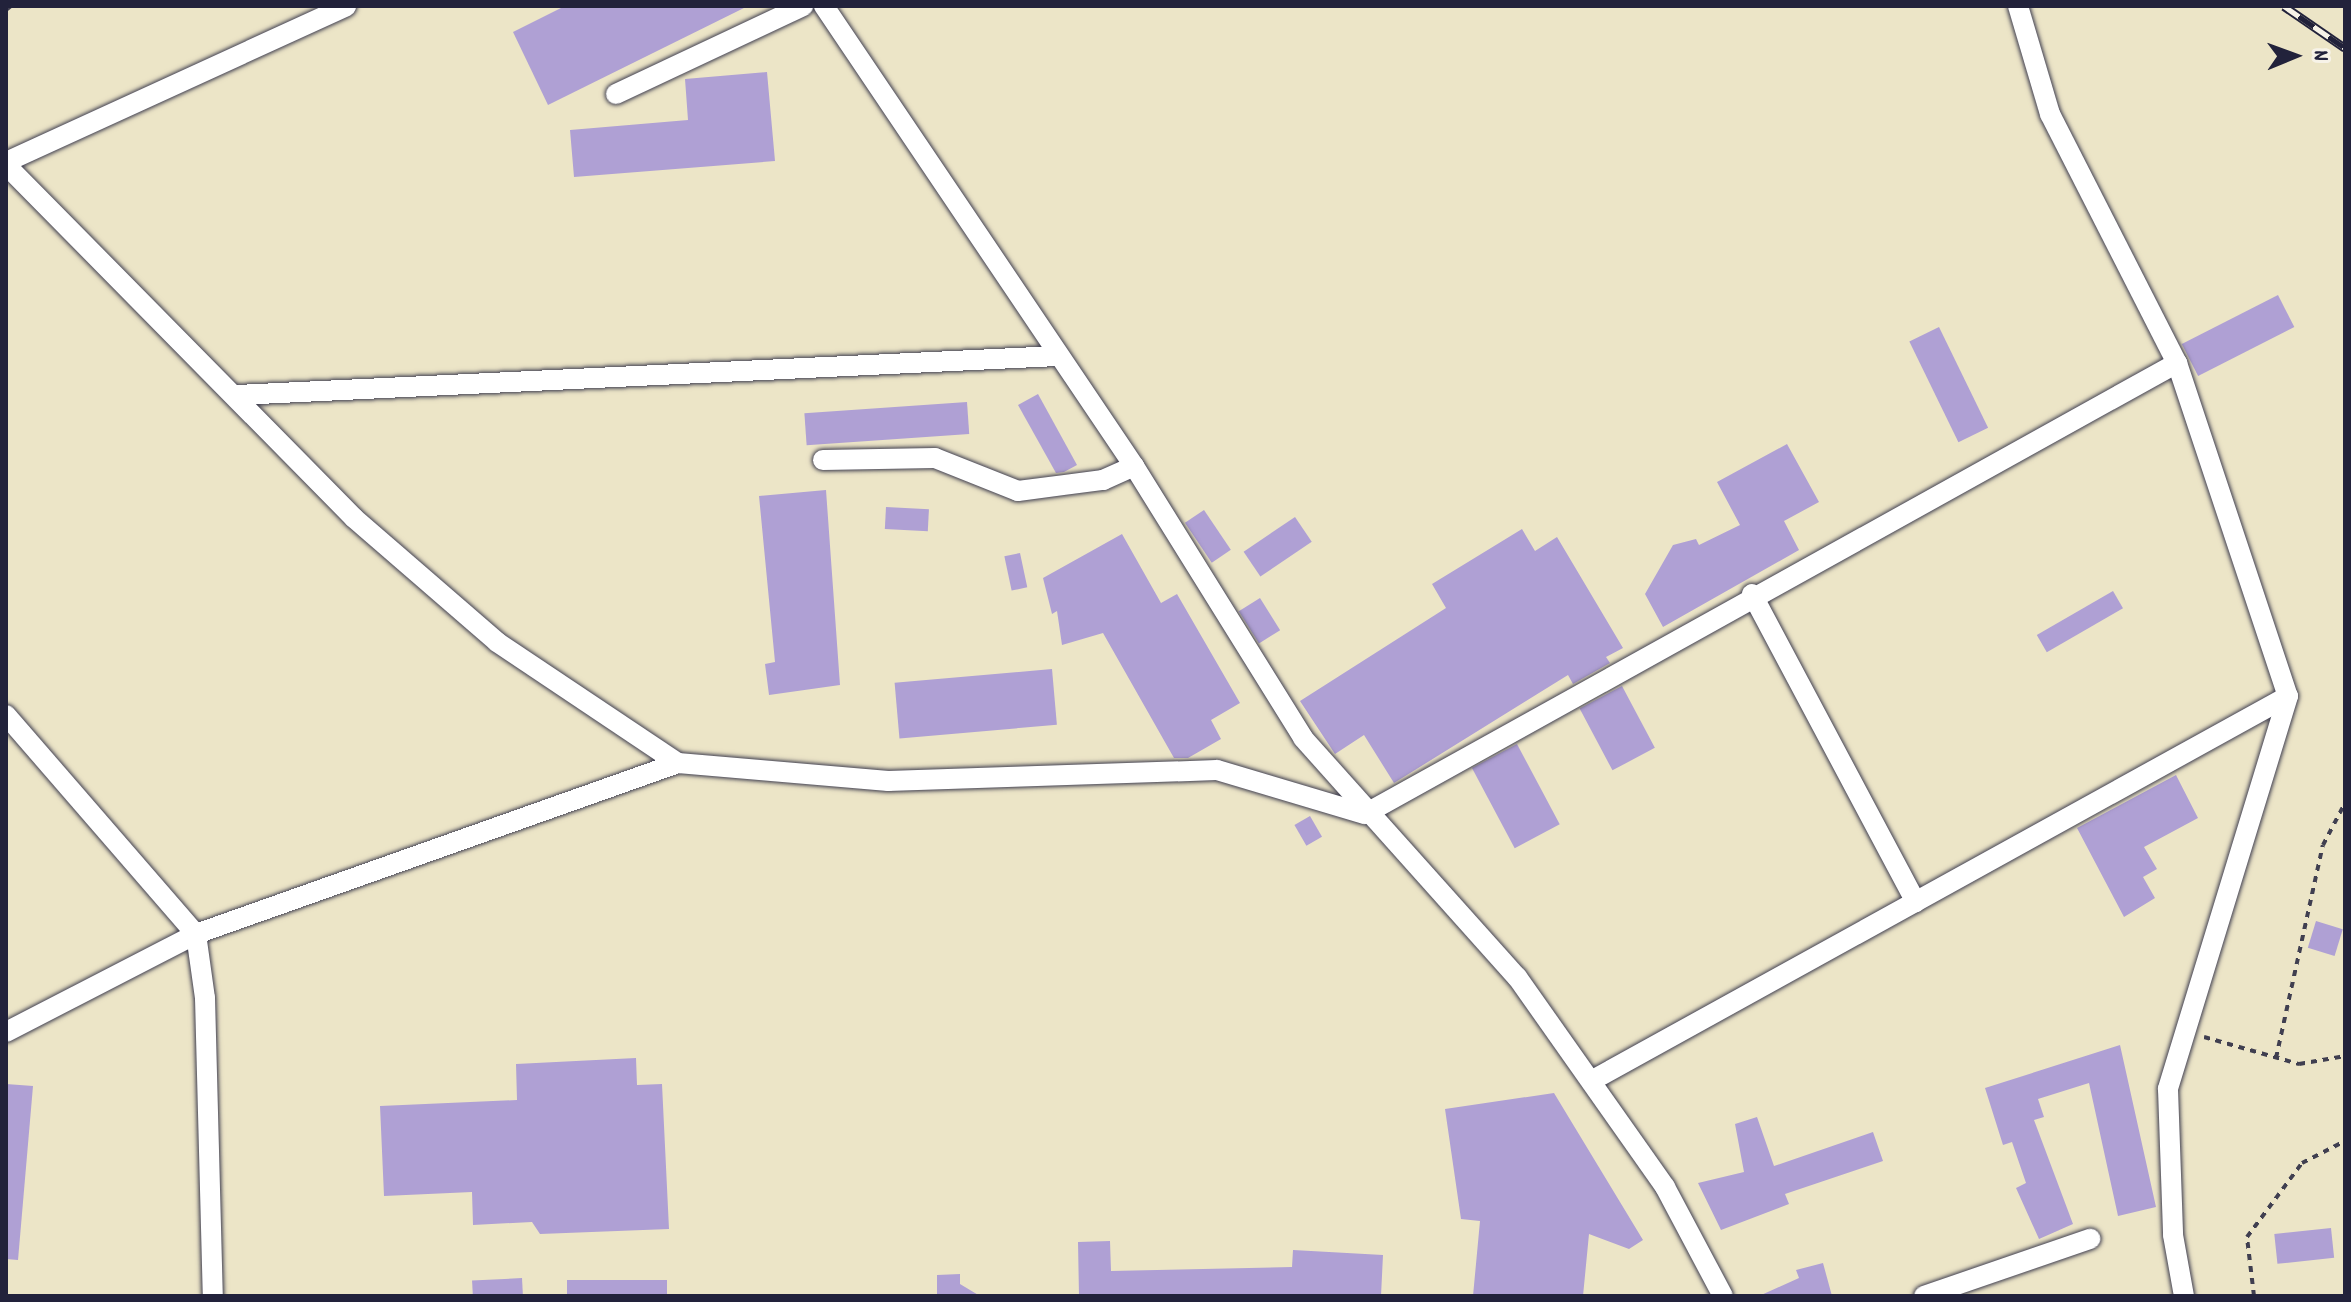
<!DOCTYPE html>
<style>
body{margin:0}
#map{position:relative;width:2351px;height:1302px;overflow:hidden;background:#ece5c7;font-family:Dekko,sans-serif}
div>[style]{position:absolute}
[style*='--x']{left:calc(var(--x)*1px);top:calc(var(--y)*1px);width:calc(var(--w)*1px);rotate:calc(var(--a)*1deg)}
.building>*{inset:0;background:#afa0d4;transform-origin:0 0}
.path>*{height:4px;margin-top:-2px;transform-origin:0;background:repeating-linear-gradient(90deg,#403f50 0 6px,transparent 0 12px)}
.roads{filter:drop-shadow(0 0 2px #403f50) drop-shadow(0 0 2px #403f50)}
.minor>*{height:20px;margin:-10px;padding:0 10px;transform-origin:10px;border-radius:10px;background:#fff}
.rail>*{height:9px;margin-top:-4.5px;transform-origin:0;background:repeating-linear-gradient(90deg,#f7f3e8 0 18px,#22223b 0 36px);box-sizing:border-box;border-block:2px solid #22223b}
span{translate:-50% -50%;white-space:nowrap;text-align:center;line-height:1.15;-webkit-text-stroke:8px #f7f3e8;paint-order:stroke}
.frame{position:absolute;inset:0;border:8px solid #22223b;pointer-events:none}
.north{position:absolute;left:2255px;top:16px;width:80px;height:80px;-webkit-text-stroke:6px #f7f3e8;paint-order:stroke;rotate:89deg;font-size:22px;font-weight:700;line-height:32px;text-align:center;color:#22223b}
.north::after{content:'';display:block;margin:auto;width:28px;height:36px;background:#22223b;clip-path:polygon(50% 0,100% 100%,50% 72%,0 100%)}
</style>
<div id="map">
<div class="building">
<i style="clip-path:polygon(565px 6px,748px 6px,548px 105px,513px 32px)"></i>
<i style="clip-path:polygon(767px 72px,775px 161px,574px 177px,570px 130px,688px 120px,685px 79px)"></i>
<i style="left:2278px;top:295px;width:36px;height:108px;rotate:63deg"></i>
<i style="left:1939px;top:327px;width:112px;height:33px;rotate:64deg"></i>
<i style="clip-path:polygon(1038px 394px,1077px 465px,1064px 472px,1056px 473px,1018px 405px)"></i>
<i style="left:967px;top:402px;width:32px;height:163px;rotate:86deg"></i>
<i style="clip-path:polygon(1787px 444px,1819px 502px,1784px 521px,1799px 550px,1663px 627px,1645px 594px,1673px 545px,1696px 539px,1699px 545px,1740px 525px,1717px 482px)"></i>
<i style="clip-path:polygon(826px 490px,840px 685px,769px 695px,765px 664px,775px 662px,759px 496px)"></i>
<i style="left:886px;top:507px;width:43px;height:22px;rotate:3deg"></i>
<i style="left:1204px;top:510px;width:48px;height:23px;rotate:56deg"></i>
<i style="left:1295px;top:517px;width:30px;height:62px;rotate:56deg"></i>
<i style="clip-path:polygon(1522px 529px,1535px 551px,1557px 537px,1623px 648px,1606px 657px,1610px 663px,1573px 684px,1568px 675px,1394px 783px,1364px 735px,1335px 754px,1300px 701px,1446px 608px,1432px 584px)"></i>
<i style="clip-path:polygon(1122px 534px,1161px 603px,1177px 594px,1240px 703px,1211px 720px,1221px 739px,1188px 758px,1174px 758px,1103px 633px,1062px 645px,1057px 611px,1052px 614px,1043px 578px)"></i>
<i style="left:1020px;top:553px;width:35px;height:16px;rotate:78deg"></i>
<i style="left:2113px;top:591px;width:20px;height:88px;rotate:60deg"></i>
<i style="left:1260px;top:598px;width:38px;height:25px;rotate:58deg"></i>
<i style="left:1052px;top:669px;width:56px;height:158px;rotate:85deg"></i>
<i style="left:1622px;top:686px;width:70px;height:48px;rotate:62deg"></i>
<i style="left:1517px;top:744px;width:91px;height:51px;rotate:62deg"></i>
<i style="clip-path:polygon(2176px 775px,2198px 818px,2144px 847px,2157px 869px,2143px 877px,2155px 898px,2124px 917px,2077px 828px)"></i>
<i style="left:1310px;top:816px;width:24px;height:18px;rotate:60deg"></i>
<i style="left:2316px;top:921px;width:28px;height:28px;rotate:17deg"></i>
<i style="clip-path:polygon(2120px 1045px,2156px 1207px,2118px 1216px,2089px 1083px,2038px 1099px,2044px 1117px,2034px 1120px,2073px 1224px,2039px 1239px,2016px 1188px,2026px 1183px,2012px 1142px,2003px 1145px,1985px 1088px)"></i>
<i style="clip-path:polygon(636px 1058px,637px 1085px,662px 1084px,669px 1229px,540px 1234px,532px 1222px,473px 1225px,472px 1192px,384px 1196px,380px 1106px,517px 1100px,516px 1064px)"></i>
<i style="clip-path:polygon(6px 1084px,33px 1086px,18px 1260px,6px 1259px)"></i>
<i style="clip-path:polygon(1554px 1093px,1643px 1240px,1629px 1249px,1589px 1234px,1583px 1296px,1473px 1296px,1480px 1221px,1461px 1219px,1445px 1109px)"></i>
<i style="clip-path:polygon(1757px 1117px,1774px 1166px,1873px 1132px,1883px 1161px,1785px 1194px,1789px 1204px,1721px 1230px,1698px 1183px,1744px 1172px,1735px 1124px)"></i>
<i style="left:2331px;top:1228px;width:30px;height:57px;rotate:84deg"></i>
<i style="clip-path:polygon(1110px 1241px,1111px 1271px,1292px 1267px,1293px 1250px,1383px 1255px,1381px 1296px,1079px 1296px,1078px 1242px)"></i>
<i style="clip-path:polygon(1823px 1263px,1832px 1296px,1759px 1296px,1799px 1278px,1796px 1270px)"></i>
<i style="clip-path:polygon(960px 1274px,960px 1284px,980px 1296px,937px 1296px,937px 1275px)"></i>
<i style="left:522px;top:1278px;width:18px;height:50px;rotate:87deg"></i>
<i style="left:567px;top:1280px;width:100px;height:16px"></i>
</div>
<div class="path">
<i style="--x:6;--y:10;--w:6;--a:-39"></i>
<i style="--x:2204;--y:1037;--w:99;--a:15.9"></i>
<i style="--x:2299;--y:1064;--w:47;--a:-9.9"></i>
<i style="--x:2276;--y:1058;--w:218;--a:-77.6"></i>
<i style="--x:2323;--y:845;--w:47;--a:-62.4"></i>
<i style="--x:2254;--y:1296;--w:59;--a:-96.8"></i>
<i style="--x:2247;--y:1237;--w:92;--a:-53.4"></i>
<i style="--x:2302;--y:1163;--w:48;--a:-27.1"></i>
</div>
<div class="roads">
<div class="minor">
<i style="--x:824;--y:6;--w:555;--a:56.02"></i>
<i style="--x:1134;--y:466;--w:320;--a:58.1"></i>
<i style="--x:1303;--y:738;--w:321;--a:48.2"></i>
<i style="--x:1517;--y:977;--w:257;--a:54.8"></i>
<i style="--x:1665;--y:1187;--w:123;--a:62"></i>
<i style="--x:2018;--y:6;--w:113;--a:73.5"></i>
<i style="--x:2050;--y:114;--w:280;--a:63"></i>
<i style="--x:2177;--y:363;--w:351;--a:71.6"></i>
<i style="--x:2288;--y:696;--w:411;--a:107"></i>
<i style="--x:2168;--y:1089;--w:146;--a:88"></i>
<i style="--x:2173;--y:1235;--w:62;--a:79.8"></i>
<i style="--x:616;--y:94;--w:207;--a:-25.2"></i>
<i style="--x:6;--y:162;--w:374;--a:-24.6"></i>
<i style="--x:6;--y:165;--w:496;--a:45.4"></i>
<i style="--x:354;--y:518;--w:189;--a:40.9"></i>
<i style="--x:497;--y:642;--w:218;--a:33.8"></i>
<i style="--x:678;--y:763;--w:211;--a:4.9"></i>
<i style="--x:888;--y:781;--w:329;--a:-1.9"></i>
<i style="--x:1217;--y:770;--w:154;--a:16.6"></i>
<i style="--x:1365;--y:814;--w:929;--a:-29.05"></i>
<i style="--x:237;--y:395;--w:821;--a:-2.72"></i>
<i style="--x:823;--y:460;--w:112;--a:-1"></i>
<i style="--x:935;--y:458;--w:89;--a:21.7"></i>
<i style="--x:1018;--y:491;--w:86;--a:-7.4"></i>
<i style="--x:1103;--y:480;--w:34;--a:-24"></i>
<i style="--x:1752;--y:594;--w:349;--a:62"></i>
<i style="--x:6;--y:715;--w:290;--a:49.1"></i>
<i style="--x:196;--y:934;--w:65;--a:82"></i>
<i style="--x:205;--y:998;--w:298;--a:88.5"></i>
<i style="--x:6;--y:1032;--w:214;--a:-27.3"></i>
<i style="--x:196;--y:934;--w:511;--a:-19.53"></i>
<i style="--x:1591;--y:1081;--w:796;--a:-28.91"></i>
<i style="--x:1924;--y:1296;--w:176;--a:-19"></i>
</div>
</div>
<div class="rail">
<i style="--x:2284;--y:6;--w:74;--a:34.5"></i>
</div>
<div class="frame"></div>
<div class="north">N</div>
</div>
